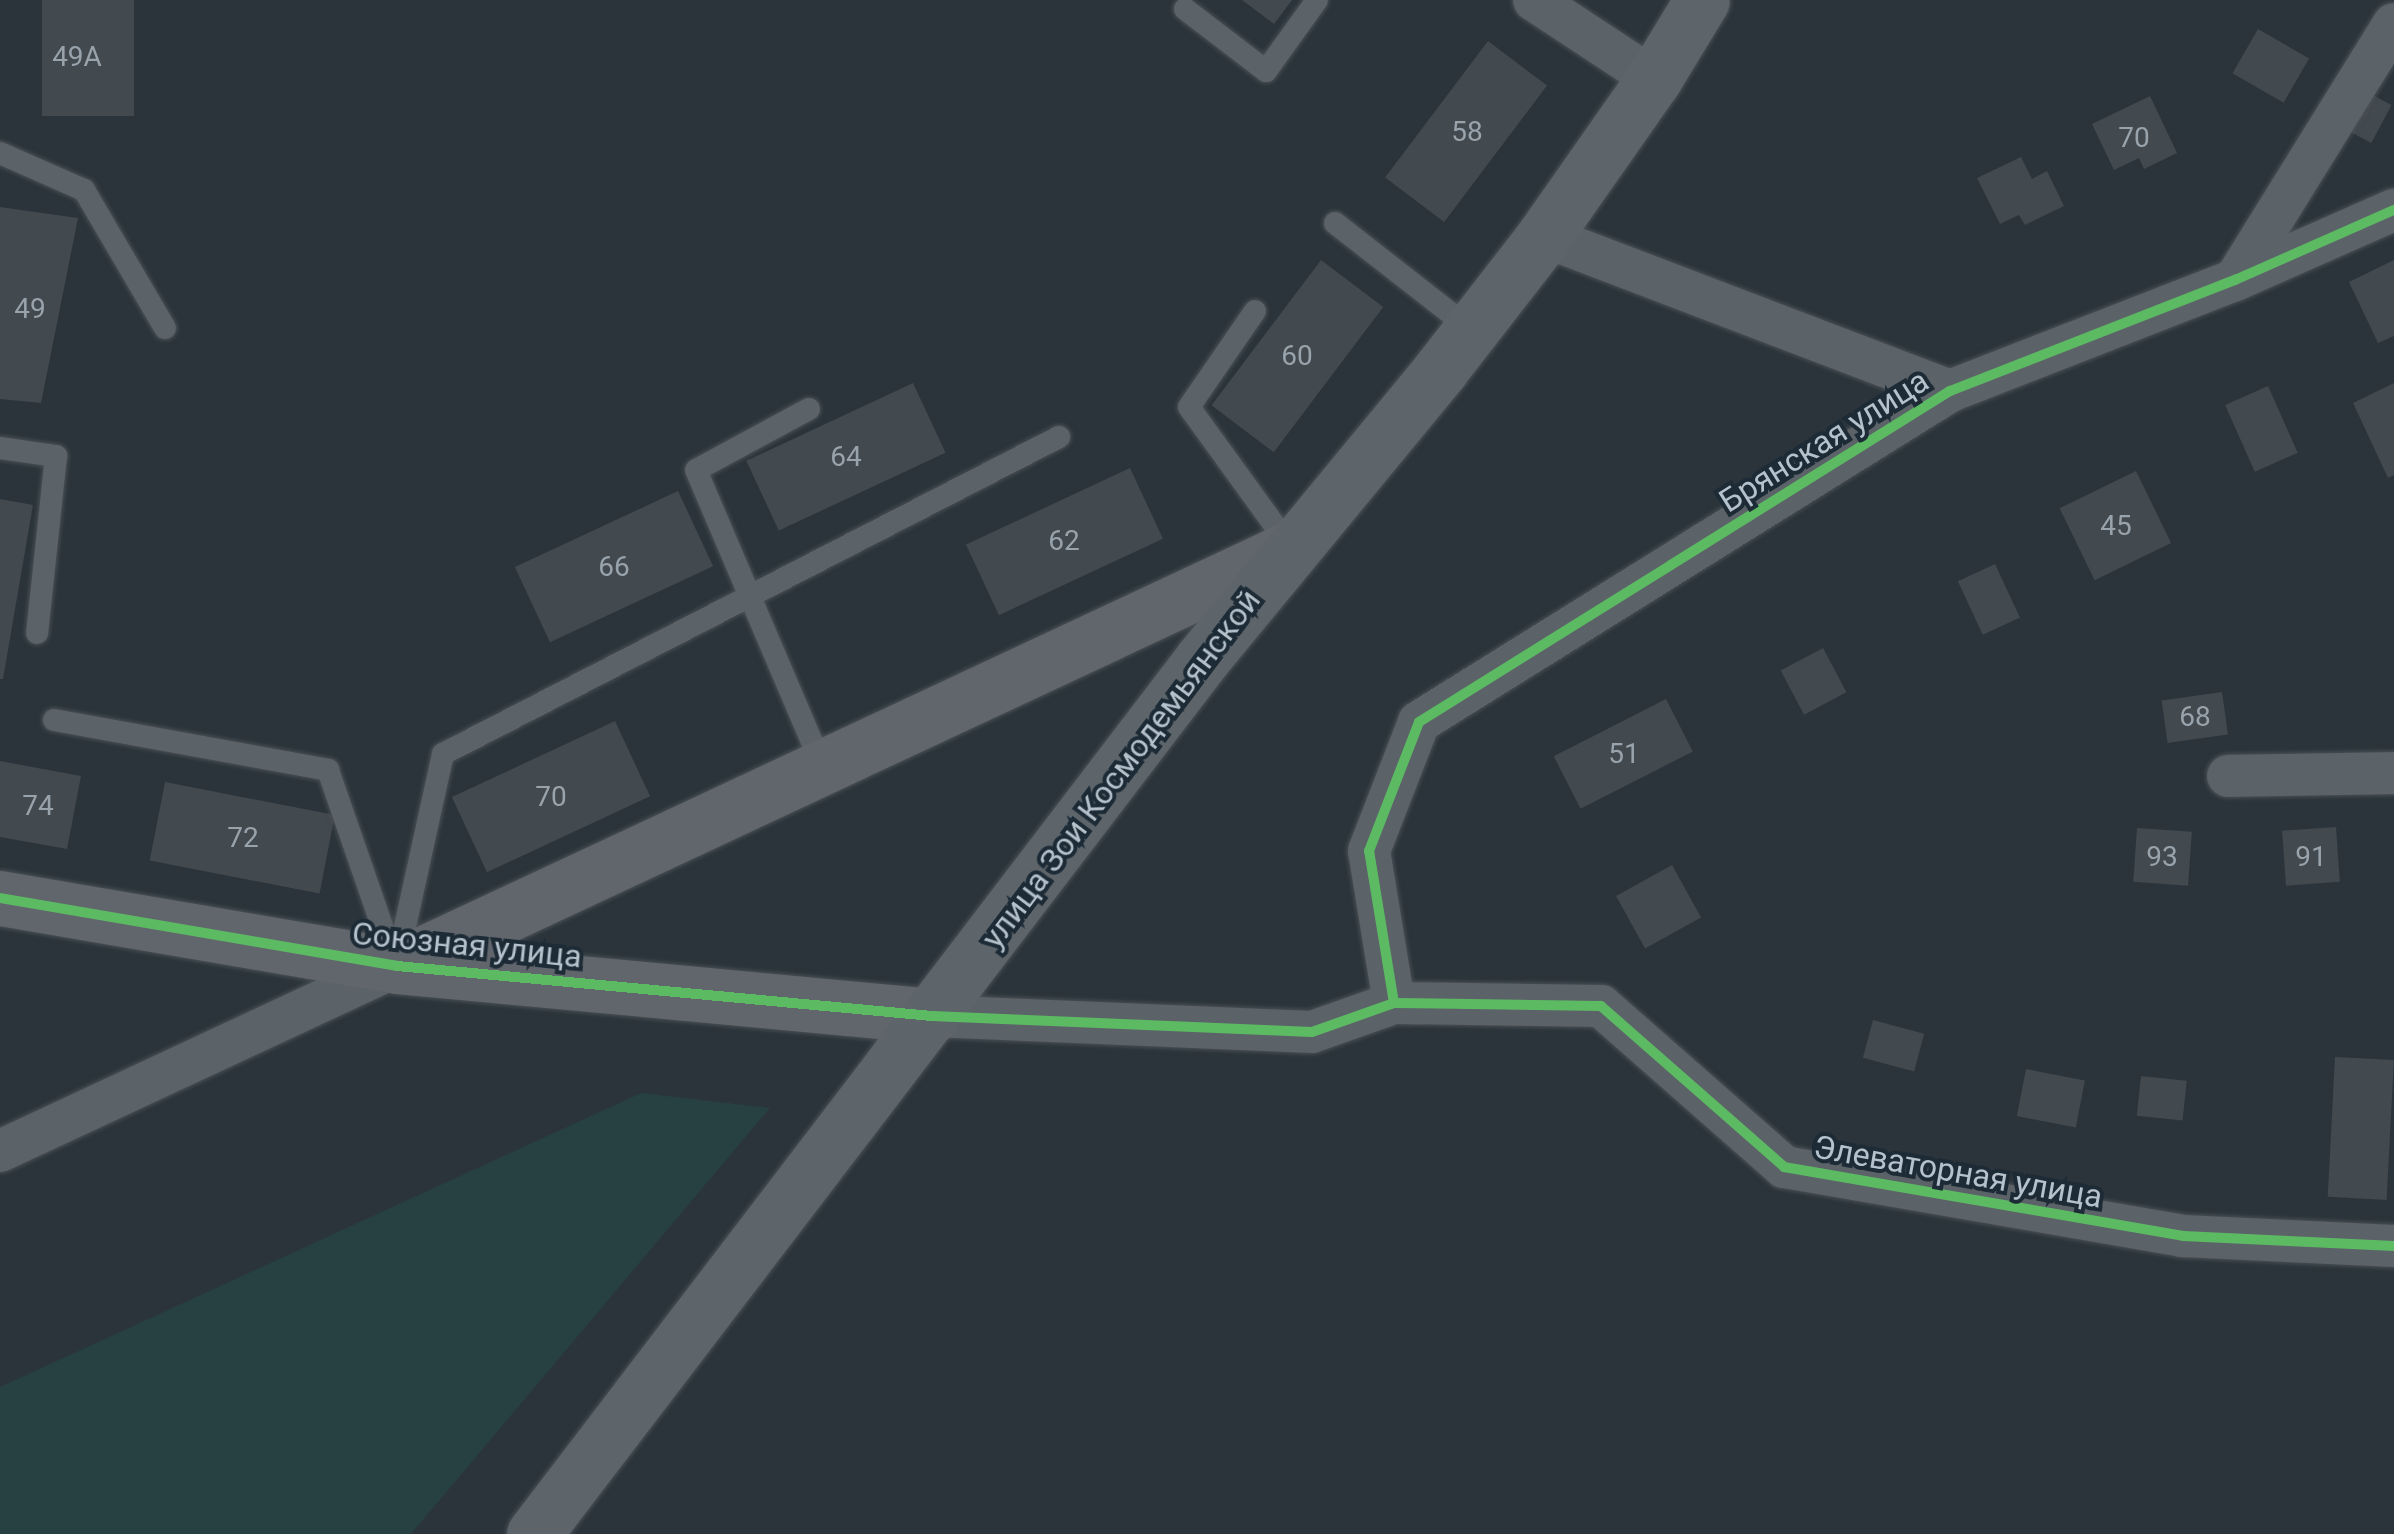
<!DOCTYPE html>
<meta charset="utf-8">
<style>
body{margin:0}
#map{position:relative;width:2394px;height:1534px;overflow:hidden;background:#2b343b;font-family:Roboto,sans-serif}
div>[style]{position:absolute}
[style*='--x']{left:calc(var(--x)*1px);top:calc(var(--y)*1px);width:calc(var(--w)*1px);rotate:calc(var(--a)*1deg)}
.green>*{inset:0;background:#274041}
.building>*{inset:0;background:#42494f;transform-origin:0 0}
.roads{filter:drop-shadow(0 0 2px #495055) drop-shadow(0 0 2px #495055)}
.lane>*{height:22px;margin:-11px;padding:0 11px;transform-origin:11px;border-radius:11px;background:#5b6268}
.street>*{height:42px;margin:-21px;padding:0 21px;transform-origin:21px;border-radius:21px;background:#5b6268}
.secondary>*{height:55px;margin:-27.5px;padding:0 27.5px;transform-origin:27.5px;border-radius:27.5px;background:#60666c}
.primary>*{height:55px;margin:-27.5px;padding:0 27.5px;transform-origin:27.5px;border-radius:27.5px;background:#5d656a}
.cycleway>*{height:10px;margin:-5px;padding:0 5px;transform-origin:5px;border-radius:5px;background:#5cba63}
span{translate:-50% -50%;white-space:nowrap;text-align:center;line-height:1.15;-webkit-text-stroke:8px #1d2b36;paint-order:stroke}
.number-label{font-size:28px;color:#98a3ac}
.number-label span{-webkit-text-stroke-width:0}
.street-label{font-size:32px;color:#b5c1cb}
</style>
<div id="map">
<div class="green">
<i style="clip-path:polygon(641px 1093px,770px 1108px,411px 1534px,0 1534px,0 1387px)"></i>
</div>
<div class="building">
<i style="left:42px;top:0;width:92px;height:116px"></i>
<i style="clip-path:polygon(1242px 0,1292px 0,1274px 24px)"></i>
<i style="left:2258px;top:29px;width:59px;height:51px;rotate:30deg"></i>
<i style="left:1488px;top:41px;width:74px;height:171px;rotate:37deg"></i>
<i style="left:2365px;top:91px;width:30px;height:43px;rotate:28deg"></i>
<i style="clip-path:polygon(2150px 96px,2177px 153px,2144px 169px,2139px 158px,2114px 170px,2092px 124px)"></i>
<i style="clip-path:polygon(2021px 157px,2032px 179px,2047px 171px,2064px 206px,2025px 225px,2019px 215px,2000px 224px,1977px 178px)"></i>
<i style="clip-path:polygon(0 207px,78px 218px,41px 403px,0 399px)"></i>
<i style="left:1321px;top:260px;width:78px;height:182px;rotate:37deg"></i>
<i style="clip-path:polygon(2394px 260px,2394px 336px,2378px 343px,2349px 282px)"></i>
<i style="left:913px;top:383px;width:77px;height:184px;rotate:65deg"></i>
<i style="clip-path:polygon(2394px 383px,2394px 475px,2388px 478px,2353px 403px)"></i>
<i style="left:2268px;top:386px;width:73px;height:47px;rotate:66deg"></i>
<i style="left:1130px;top:468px;width:78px;height:181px;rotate:65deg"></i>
<i style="left:2136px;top:471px;width:80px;height:85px;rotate:64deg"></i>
<i style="left:678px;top:491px;width:83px;height:180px;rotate:65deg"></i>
<i style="clip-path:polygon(0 499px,33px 505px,3px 679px,0 679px)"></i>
<i style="left:1995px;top:564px;width:59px;height:41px;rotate:65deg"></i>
<i style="left:1823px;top:648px;width:50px;height:48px;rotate:62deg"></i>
<i style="left:2222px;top:692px;width:43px;height:61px;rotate:82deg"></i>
<i style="left:1666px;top:699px;width:59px;height:126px;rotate:63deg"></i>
<i style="left:615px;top:721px;width:83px;height:180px;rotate:65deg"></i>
<i style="clip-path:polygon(0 761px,81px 776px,67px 849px,0 837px)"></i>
<i style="left:165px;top:782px;width:173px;height:80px;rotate:11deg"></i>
<i style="left:2336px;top:827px;width:55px;height:54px;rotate:86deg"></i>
<i style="left:2137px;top:828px;width:55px;height:54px;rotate:4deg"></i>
<i style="left:1672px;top:865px;width:60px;height:64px;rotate:61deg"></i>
<i style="left:1873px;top:1020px;width:53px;height:39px;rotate:15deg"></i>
<i style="left:2335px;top:1057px;width:59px;height:140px;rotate:3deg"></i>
<i style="left:2026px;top:1069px;width:60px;height:48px;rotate:11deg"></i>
<i style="left:2141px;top:1076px;width:46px;height:40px;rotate:6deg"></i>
</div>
<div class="roads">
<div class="lane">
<i style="--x:1185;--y:9;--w:102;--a:37.4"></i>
<i style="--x:1266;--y:71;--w:87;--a:-54.3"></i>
<i style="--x:0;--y:153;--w:92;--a:23.8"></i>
<i style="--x:84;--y:190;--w:160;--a:59.6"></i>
<i style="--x:1335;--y:223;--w:174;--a:38"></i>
<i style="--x:1255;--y:311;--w:116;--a:124.5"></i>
<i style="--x:1189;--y:407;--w:174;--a:54.1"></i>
<i style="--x:809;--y:409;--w:128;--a:151.6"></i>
<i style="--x:696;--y:470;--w:324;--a:66.9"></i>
<i style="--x:0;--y:448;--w:57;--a:8.1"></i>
<i style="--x:56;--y:456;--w:178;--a:96.1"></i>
<i style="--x:54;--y:720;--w:279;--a:10.3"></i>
<i style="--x:328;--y:770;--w:204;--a:70.9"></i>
<i style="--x:397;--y:963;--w:214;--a:-77.6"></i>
<i style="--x:443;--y:754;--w:693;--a:-27.23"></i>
</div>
<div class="street">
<i style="--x:1534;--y:0;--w:144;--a:33.4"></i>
<i style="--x:1544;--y:236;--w:435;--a:20.9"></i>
<i style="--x:2235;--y:280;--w:301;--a:-58.2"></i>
<i style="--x:2228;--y:776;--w:166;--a:-1"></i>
<i style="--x:1394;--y:1003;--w:154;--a:-99.3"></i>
<i style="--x:1369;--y:851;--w:138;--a:-68.8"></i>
<i style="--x:1419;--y:722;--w:626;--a:-31.94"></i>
<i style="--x:1950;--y:391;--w:306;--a:-21.3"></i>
<i style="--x:2235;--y:280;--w:174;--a:-23.8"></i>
<i style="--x:932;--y:1016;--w:380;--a:2.4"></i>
<i style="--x:1312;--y:1032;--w:87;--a:-19.5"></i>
<i style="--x:1394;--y:1003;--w:207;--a:0.8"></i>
<i style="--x:1601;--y:1006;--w:244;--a:41.3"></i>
<i style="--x:1784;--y:1167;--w:405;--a:9.8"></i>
<i style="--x:2183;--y:1236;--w:211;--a:2.7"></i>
<i style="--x:0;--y:1151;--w:438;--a:-25"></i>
</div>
<div class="secondary">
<i style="--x:0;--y:898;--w:403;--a:9.7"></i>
<i style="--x:397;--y:966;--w:537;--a:5.34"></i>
<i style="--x:397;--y:966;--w:987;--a:-25.06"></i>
</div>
<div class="primary">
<i style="--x:534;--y:1534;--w:1102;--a:-52.63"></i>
<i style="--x:1203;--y:658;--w:374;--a:-50.5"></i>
<i style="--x:1441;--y:369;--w:168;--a:-52.2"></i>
<i style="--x:1544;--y:236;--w:192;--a:-55"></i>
<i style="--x:1654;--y:79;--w:92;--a:-58.7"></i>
</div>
</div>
<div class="cycleway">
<i style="--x:0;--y:898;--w:403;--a:9.7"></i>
<i style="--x:397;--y:966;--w:537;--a:5.34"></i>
<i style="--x:932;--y:1016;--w:380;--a:2.4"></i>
<i style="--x:1312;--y:1032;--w:87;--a:-19.5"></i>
<i style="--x:1394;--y:1003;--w:207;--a:0.8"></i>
<i style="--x:1601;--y:1006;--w:244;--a:41.3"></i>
<i style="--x:1784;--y:1167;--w:405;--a:9.8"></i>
<i style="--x:2183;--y:1236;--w:211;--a:2.7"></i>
<i style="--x:1394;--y:1003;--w:154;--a:-99.3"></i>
<i style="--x:1369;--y:851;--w:138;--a:-68.8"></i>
<i style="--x:1419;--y:722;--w:626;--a:-31.94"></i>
<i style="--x:1950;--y:391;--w:306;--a:-21.3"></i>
<i style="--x:2235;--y:280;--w:174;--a:-23.8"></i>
</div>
<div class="number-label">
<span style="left:77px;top:57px">49А</span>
<span style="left:1467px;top:132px">58</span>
<span style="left:2134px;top:138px">70</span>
<span style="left:30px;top:309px">49</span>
<span style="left:1297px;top:356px">60</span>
<span style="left:846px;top:457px">64</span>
<span style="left:2116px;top:526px">45</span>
<span style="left:1064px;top:541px">62</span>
<span style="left:614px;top:567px">66</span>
<span style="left:2195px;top:717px">68</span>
<span style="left:1624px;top:754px">51</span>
<span style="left:551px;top:797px">70</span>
<span style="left:38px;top:806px">74</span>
<span style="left:243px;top:838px">72</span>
<span style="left:2162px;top:857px">93</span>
<span style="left:2311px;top:857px">91</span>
</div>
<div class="street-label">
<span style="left:1824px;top:441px;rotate:-32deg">Брянская улица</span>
<span style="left:1121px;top:769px;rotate:-53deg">улица Зои Космодемьянской</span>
<span style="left:467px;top:945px;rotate:6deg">Союзная улица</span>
<span style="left:1958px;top:1172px;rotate:10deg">Элеваторная улица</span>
</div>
</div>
